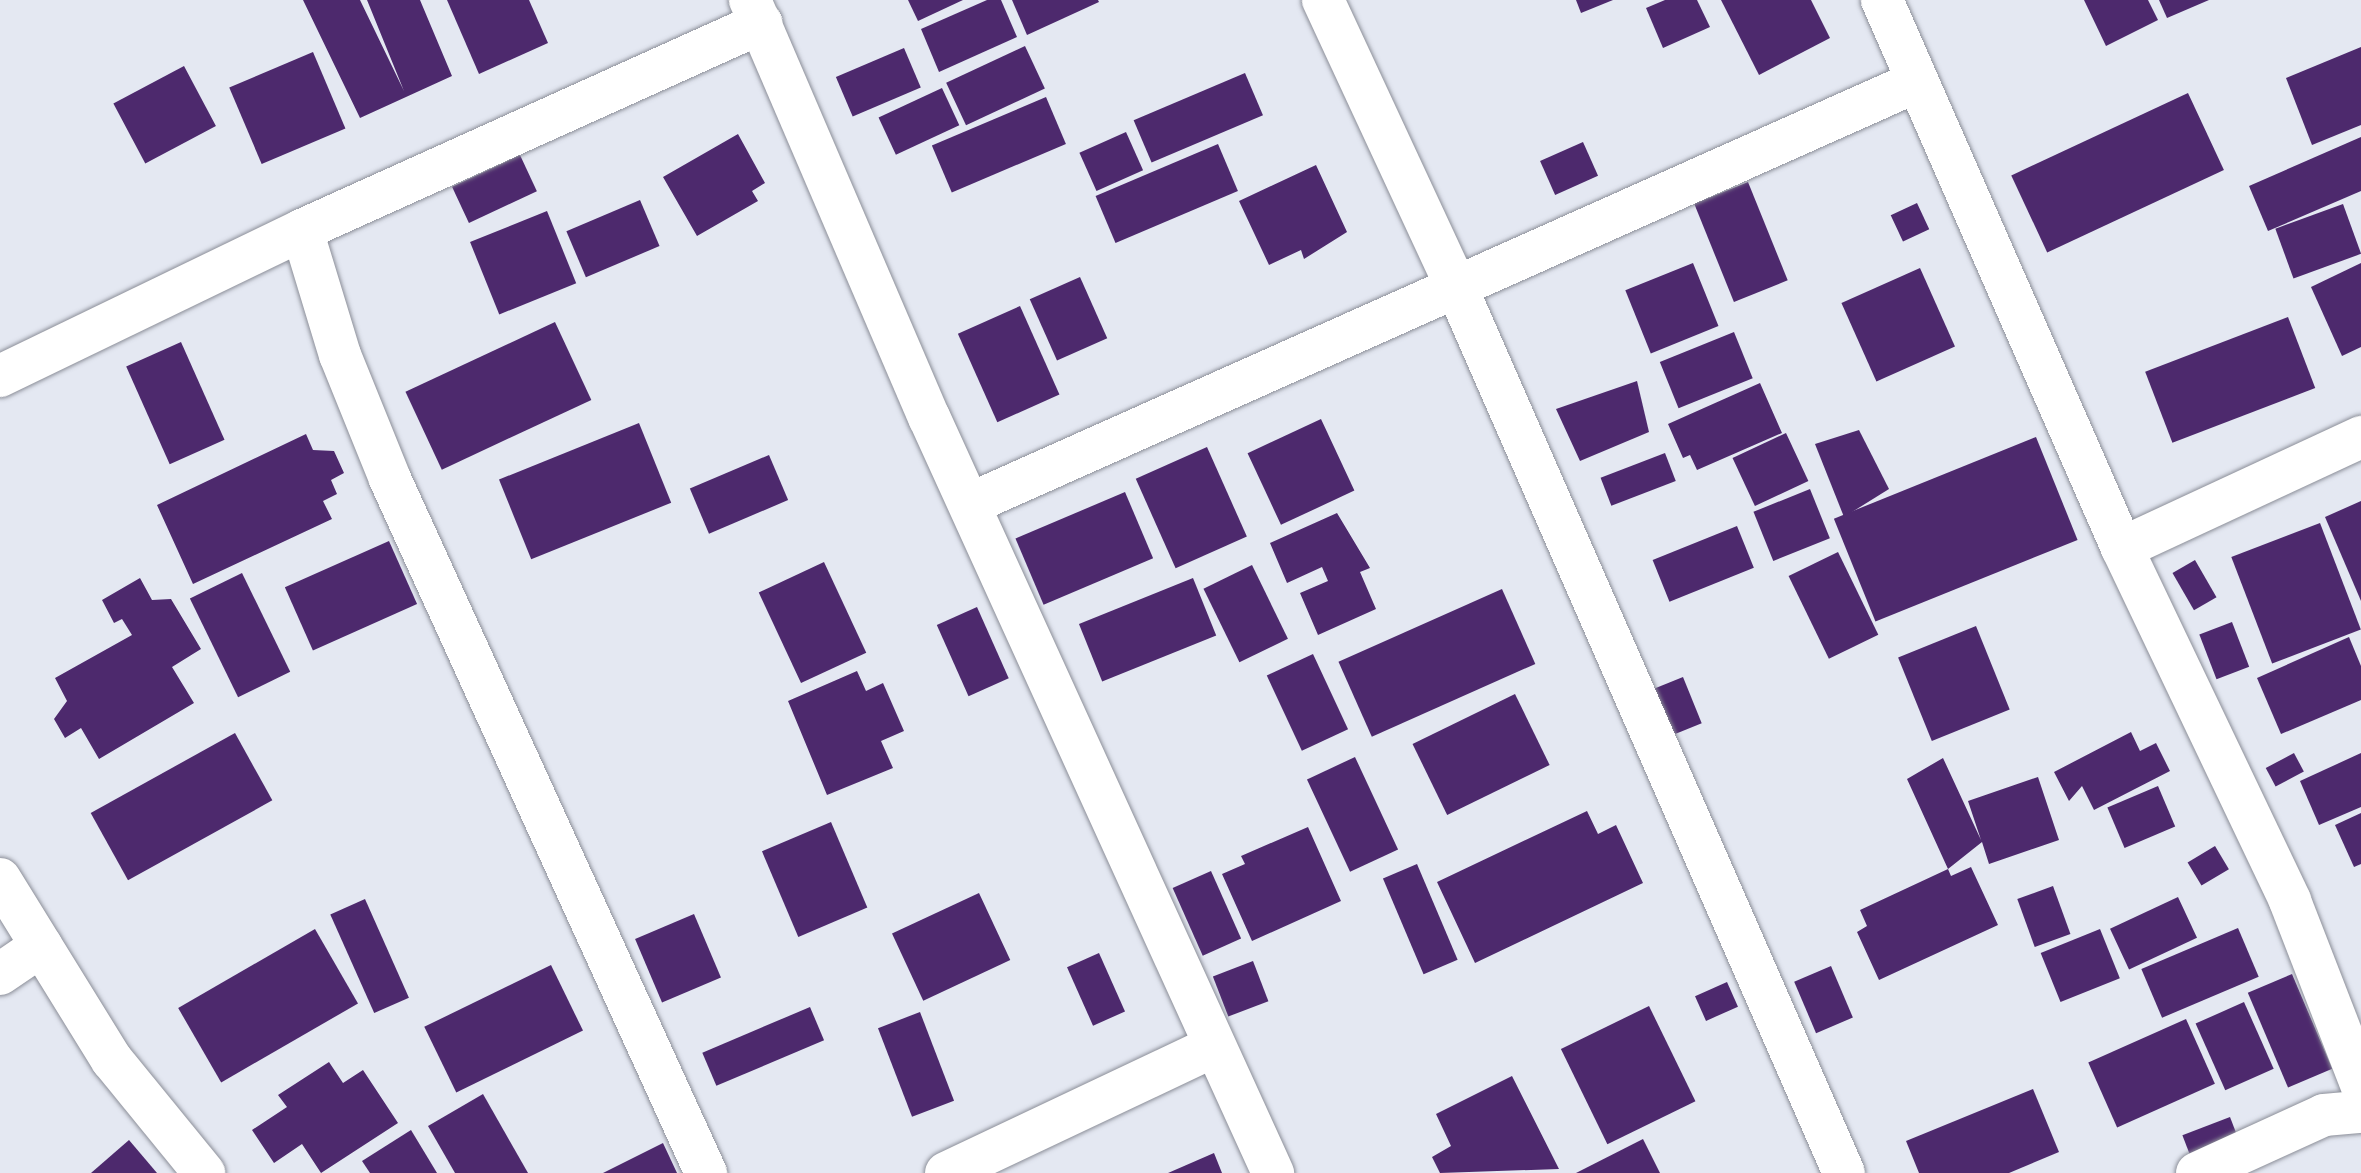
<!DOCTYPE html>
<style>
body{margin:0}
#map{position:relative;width:2361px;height:1173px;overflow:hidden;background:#e4e8f2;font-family:"Archivo Narrow",sans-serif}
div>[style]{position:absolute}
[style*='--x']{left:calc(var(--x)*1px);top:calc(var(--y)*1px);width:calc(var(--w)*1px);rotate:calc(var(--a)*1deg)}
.building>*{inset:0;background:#4d296d;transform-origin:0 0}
.roads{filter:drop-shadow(0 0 2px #8b8e98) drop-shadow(0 0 2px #8b8e98)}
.street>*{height:42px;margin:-21px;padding:0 21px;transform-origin:21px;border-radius:21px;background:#fff}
span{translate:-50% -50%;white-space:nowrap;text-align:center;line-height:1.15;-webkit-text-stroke:8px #fff;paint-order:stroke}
</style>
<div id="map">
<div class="building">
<i style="clip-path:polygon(303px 0,360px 0,404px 91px,367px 0,420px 0,452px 76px,360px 118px)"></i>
<i style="clip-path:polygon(447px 0,529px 0,548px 43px,479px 74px)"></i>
<i style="clip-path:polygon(908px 0,963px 0,918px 21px)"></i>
<i style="clip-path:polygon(987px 0,1001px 0,1017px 37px,939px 72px,921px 29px)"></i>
<i style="clip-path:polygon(1012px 0,1098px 0,1099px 2px,1027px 35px)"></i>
<i style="clip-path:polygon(1576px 0,1613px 0,1581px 13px)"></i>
<i style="clip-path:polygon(1665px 0,1697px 0,1710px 27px,1663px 48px,1646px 8px)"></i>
<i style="clip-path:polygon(1721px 0,1811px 0,1830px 38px,1759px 75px)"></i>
<i style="clip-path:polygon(2084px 0,2148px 0,2158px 20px,2106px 46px)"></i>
<i style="clip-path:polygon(2159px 0,2209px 0,2167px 18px)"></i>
<i style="left:1025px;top:46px;width:47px;height:87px;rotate:65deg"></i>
<i style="clip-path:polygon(2361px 47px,2361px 125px,2312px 145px,2286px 78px)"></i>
<i style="left:904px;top:48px;width:43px;height:74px;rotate:67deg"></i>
<i style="left:313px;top:52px;width:83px;height:91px;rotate:67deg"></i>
<i style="left:184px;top:66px;width:68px;height:80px;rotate:62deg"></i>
<i style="left:1245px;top:73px;width:46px;height:121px;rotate:67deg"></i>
<i style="left:942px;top:88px;width:41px;height:70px;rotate:65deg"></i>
<i style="left:2188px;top:93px;width:85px;height:195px;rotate:65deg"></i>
<i style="left:1046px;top:97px;width:51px;height:124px;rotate:67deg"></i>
<i style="left:1126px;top:132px;width:42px;height:51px;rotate:66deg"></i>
<i style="clip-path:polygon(738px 134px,765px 183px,752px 191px,758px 201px,697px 236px,663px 177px)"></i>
<i style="clip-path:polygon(2361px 137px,2361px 191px,2268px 231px,2249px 186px)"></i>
<i style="left:1583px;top:142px;width:37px;height:47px;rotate:66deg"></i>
<i style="left:1218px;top:144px;width:51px;height:133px;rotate:67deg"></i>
<i style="left:520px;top:155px;width:40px;height:75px;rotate:65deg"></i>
<i style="clip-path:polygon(1316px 165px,1347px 232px,1304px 259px,1301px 250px,1269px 265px,1239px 201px)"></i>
<i style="left:1748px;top:182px;width:106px;height:58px;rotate:68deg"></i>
<i style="left:640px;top:200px;width:50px;height:80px;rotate:67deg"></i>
<i style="left:1917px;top:203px;width:29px;height:29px;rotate:65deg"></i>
<i style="left:2343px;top:204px;width:53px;height:72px;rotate:70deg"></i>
<i style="left:547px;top:211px;width:78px;height:83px;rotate:68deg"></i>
<i style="left:1693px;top:263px;width:68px;height:73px;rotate:68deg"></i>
<i style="clip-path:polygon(2361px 263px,2361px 347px,2342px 356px,2311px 287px)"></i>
<i style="left:1920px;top:268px;width:86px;height:86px;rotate:66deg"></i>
<i style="left:1080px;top:277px;width:67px;height:55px;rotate:66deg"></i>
<i style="left:1020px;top:306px;width:97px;height:68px;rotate:66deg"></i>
<i style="left:2288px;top:317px;width:76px;height:153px;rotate:69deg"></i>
<i style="left:555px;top:322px;width:86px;height:165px;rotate:65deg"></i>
<i style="left:1734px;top:332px;width:50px;height:80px;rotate:68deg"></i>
<i style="left:181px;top:342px;width:107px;height:60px;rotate:66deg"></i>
<i style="clip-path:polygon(1637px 381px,1649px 432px,1580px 461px,1556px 409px)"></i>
<i style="clip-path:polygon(1760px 383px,1782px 433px,1697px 470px,1690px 455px,1683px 458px,1668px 424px)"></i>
<i style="left:1321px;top:419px;width:79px;height:81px;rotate:65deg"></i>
<i style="left:639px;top:423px;width:86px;height:151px;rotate:68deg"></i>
<i style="clip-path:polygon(1859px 430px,1889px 489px,1844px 517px,1815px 444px)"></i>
<i style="left:1786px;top:433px;width:53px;height:59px;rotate:65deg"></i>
<i style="clip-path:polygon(306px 434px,313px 450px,334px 451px,344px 473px,331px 480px,337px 494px,323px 501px,332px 519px,193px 584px,157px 505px)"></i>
<i style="left:2036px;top:437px;width:111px;height:218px;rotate:68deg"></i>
<i style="left:1207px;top:447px;width:98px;height:78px;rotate:66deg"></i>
<i style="left:1665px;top:453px;width:30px;height:69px;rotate:69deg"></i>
<i style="left:769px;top:455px;width:49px;height:86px;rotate:67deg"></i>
<i style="left:1810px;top:489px;width:53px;height:61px;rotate:68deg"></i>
<i style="left:1125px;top:492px;width:72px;height:119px;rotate:67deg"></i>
<i style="clip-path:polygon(2361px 501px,2361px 601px,2325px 517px)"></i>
<i style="clip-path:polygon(1337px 513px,1370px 568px,1360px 572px,1376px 609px,1318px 635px,1300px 593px,1328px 581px,1322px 567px,1287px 583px,1270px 543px)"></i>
<i style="left:2320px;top:523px;width:114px;height:95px;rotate:69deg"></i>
<i style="left:1737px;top:526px;width:45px;height:91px;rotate:68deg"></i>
<i style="left:389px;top:541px;width:69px;height:114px;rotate:66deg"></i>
<i style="left:1838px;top:552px;width:92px;height:55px;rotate:64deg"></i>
<i style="left:2195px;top:560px;width:43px;height:26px;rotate:60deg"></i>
<i style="left:824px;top:562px;width:100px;height:72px;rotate:65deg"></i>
<i style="left:1252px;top:565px;width:82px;height:54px;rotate:64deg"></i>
<i style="left:242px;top:573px;width:110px;height:58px;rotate:64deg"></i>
<i style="clip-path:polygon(140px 578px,152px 600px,171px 599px,201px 649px,172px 667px,194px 703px,99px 759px,81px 728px,65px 738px,54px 719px,67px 701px,55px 678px,132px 635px,122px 619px,114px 623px,102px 600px)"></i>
<i style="left:1193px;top:578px;width:62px;height:123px;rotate:68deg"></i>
<i style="left:1502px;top:589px;width:82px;height:179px;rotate:66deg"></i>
<i style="left:977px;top:607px;width:78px;height:44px;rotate:66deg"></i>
<i style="left:2232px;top:622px;width:48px;height:35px;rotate:69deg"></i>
<i style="left:1976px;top:626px;width:90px;height:84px;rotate:68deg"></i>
<i style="clip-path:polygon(2349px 637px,2361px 666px,2361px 700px,2281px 734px,2257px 678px)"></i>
<i style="left:1313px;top:654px;width:83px;height:51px;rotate:65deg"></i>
<i style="clip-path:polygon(857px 671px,866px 691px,883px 683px,904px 731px,881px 741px,893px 768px,827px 795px,788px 701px)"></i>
<i style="left:1683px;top:677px;width:50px;height:36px;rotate:68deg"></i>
<i style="left:1515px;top:694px;width:79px;height:114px;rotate:64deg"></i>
<i style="clip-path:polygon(2131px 732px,2140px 751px,2156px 743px,2170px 771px,2094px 810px,2082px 786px,2069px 801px,2054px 772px)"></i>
<i style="left:235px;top:733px;width:77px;height:165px;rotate:61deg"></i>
<i style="left:2294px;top:753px;width:21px;height:32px;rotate:62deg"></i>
<i style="clip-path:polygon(2361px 753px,2361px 807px,2319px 825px,2300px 781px)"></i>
<i style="left:1355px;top:757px;width:102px;height:53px;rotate:65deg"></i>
<i style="clip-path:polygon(1943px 758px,1981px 840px,1968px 801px,2038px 777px,2059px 840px,1989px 864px,1982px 842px,1948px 869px,1907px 779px)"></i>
<i style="left:2158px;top:786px;width:44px;height:55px;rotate:67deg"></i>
<i style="clip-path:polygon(1587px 811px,1598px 834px,1616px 825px,1643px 883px,1475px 963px,1437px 882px)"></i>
<i style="clip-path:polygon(2361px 813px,2361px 864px,2354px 867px,2335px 825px)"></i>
<i style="left:831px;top:822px;width:93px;height:75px;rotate:67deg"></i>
<i style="clip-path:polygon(1308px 827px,1341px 901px,1252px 941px,1222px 874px,1245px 864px,1241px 856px)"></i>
<i style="left:2215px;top:846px;width:27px;height:32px;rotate:59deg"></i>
<i style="left:1417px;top:864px;width:104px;height:37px;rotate:67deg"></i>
<i style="clip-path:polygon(1971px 867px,1998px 925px,1879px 980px,1857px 932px,1867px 926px,1860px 910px,1948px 869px,1951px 876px)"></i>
<i style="left:1211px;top:871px;width:74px;height:42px;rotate:66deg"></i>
<i style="left:2053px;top:886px;width:51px;height:38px;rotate:70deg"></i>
<i style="left:979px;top:893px;width:74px;height:96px;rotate:65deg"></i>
<i style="left:2178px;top:897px;width:45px;height:75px;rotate:65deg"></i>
<i style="left:365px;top:899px;width:108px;height:38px;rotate:66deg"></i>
<i style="left:694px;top:914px;width:69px;height:64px;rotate:67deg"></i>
<i style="left:2238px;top:928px;width:53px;height:105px;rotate:67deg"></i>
<i style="left:315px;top:929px;width:86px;height:158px;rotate:60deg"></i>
<i style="left:2100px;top:929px;width:53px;height:64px;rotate:68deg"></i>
<i style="left:1099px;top:953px;width:64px;height:35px;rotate:66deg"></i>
<i style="left:1253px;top:961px;width:43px;height:43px;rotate:69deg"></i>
<i style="left:551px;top:965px;width:73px;height:141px;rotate:64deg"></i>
<i style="left:1831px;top:966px;width:56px;height:40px;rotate:67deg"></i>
<i style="left:2292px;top:974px;width:103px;height:48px;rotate:67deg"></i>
<i style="left:1727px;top:982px;width:27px;height:35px;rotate:66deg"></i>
<i style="left:2244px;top:1002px;width:73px;height:53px;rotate:66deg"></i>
<i style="left:1649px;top:1006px;width:106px;height:98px;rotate:64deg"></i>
<i style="left:810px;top:1007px;width:36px;height:117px;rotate:67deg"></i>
<i style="left:920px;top:1012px;width:95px;height:45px;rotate:69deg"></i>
<i style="left:2186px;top:1019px;width:71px;height:107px;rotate:66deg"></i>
<i style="clip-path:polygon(329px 1062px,343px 1083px,363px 1070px,398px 1123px,321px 1173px,302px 1144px,274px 1163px,252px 1130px,287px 1107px,278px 1095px)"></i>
<i style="clip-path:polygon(1512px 1076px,1559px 1169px,1440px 1173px,1432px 1157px,1451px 1146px,1436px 1114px)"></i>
<i style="clip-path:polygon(2033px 1089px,2059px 1152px,2009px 1173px,1919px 1173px,1906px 1141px)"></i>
<i style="clip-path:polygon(483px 1094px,528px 1173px,455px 1173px,428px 1126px)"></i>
<i style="left:2230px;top:1117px;width:30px;height:51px;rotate:69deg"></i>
<i style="clip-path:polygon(411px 1130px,437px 1173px,370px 1173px,362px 1161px)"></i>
<i style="clip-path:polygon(1643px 1139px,1660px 1173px,1576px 1173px)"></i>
<i style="clip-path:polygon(129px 1140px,157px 1173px,91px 1173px)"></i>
<i style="clip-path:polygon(663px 1143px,677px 1173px,603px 1173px)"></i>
<i style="clip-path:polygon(1214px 1153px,1222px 1173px,1168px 1173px)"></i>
</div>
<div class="roads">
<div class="street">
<i style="--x:750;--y:0;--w:454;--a:66.8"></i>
<i style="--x:929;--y:417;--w:831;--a:65.53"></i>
<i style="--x:1323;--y:0;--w:313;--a:65.1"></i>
<i style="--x:1455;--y:284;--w:970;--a:66.37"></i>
<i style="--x:1882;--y:0;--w:598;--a:66.35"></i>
<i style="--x:2122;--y:548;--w:391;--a:64.5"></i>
<i style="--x:2290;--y:901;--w:196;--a:68.8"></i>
<i style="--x:302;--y:230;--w:131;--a:73.1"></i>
<i style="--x:340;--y:355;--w:134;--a:68"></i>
<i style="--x:390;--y:479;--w:763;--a:65.52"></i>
<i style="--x:0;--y:376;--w:335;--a:-25.8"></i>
<i style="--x:302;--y:230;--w:504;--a:-24.27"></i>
<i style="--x:972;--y:503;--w:1034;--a:-24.04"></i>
<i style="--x:2122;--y:548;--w:264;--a:-24.9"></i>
<i style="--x:0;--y:879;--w:213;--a:58.3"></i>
<i style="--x:112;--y:1060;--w:146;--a:50.8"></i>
<i style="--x:0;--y:974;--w:50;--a:-34.3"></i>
<i style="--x:946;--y:1173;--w:297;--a:-25.3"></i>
<i style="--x:2197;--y:1173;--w:140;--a:-24.5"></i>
<i style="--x:2324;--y:1115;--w:37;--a:-5"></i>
</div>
</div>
</div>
